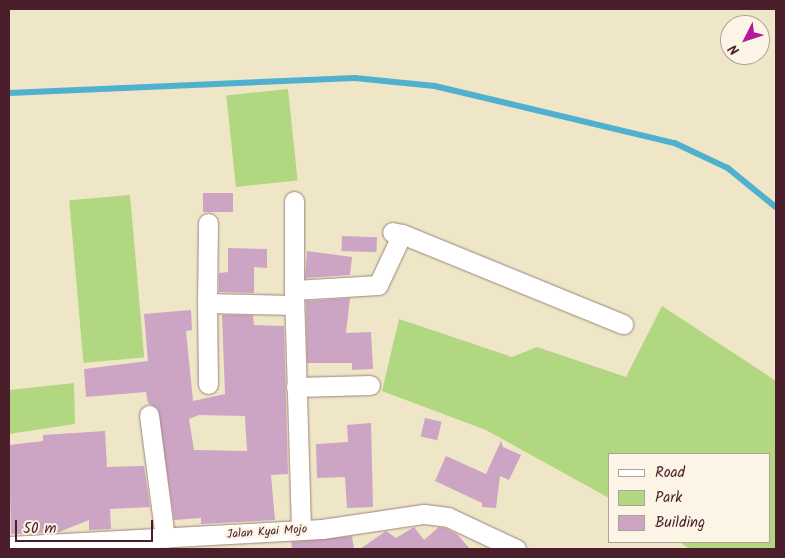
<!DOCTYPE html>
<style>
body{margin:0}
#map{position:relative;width:785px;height:558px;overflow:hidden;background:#efe6c8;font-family:Kalam,sans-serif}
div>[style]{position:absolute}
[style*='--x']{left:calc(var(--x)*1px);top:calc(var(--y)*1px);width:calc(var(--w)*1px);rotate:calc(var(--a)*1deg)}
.green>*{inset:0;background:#b1d781;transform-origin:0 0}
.stream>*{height:5.5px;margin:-2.75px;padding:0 2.75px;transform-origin:2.75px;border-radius:2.75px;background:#4fb1ce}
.building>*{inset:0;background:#cca4c4;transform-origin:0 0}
.roads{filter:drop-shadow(0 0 1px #9c827a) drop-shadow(0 0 1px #9c827a)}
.minor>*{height:19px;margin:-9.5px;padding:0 9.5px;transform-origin:9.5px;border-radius:9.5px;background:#fff}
span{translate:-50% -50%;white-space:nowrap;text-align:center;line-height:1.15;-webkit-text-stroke:5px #fcf5e5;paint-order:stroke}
.street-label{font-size:12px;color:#4a1f2b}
.frame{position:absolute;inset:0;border:10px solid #4a1f2b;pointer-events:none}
.legend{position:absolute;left:608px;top:453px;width:162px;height:90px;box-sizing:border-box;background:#fcf5e5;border:1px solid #b59f9b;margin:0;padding:6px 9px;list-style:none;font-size:15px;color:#4a1f2b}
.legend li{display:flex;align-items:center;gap:10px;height:25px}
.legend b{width:25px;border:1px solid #b59f9b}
.north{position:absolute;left:720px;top:15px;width:50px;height:50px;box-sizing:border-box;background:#fcf5e5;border:1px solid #b59f9b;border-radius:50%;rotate:229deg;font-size:14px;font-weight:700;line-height:20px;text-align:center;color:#4a1f2b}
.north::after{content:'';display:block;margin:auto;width:18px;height:22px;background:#b5179e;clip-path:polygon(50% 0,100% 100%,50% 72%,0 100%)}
.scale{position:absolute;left:15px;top:520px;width:138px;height:22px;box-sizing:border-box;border:2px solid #4a1f2b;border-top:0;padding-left:6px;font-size:15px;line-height:18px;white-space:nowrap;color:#4a1f2b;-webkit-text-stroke:4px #fcf5e5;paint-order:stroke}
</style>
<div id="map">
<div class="green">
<i style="left:288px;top:89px;width:92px;height:62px;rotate:84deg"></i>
<i style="left:130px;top:195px;width:163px;height:61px;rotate:85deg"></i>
<i style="clip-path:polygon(662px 306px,776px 381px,776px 549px,690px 549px,679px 542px,769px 542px,769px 454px,609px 454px,609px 498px,486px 430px,382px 391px,399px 319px,512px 357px,537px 347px,626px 377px)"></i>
<i style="clip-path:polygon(74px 383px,75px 424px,9px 434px,9px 390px)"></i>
</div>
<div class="stream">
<i style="--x:9;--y:93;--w:346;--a:-2.5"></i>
<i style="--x:355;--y:78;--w:80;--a:5.7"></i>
<i style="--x:435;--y:86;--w:247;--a:13.4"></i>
<i style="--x:675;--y:143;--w:59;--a:25.3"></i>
<i style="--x:728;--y:168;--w:62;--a:39.1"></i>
</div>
<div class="building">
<i style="left:203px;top:193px;width:30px;height:19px"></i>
<i style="left:342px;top:236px;width:35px;height:15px;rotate:2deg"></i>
<i style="clip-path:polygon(228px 248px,267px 249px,267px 268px,254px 267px,254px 293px,219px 292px,219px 273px,228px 272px)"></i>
<i style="clip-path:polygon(307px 251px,352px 257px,350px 275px,305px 278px)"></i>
<i style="clip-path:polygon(350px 298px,346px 333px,371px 332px,373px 369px,352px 370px,352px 363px,307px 363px,306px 301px)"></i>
<i style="clip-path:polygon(evenodd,191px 310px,192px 330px,186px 331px,193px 401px,225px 394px,222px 315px,253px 315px,254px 325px,284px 326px,288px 474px,271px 475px,275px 520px,201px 524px,201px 518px,174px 520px,158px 409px,148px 403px,146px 392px,86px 397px,84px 369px,148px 361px,144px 314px,191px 310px,199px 415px,245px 416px,247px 451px,194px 450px,189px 419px,199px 415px)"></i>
<i style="left:425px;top:418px;width:17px;height:19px;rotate:13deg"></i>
<i style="clip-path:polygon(371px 423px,373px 507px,347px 508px,345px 477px,317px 478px,316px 444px,348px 442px,347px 425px)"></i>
<i style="clip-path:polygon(105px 431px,107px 467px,144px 466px,150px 507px,110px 509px,111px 529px,89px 530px,89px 520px,59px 532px,11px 534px,9px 445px,43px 441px,43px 435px)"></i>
<i style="clip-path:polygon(501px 441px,503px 447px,521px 455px,509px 480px,500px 476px,496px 508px,482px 507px,482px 503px,435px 481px,446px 456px,486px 474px)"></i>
<i style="clip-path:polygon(414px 527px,424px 540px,439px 527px,445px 528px,457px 534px,470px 549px,360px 549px,386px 531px,396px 538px)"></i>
<i style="clip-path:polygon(352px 536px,354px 549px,292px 549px,291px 542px)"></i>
</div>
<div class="roads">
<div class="minor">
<i style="--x:208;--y:223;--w:80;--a:90.7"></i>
<i style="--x:207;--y:303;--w:87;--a:1.3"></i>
<i style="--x:402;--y:234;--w:239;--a:22.2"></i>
<i style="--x:294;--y:287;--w:86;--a:-90"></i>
<i style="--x:207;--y:303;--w:81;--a:89.3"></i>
<i style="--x:296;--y:387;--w:74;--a:-1.5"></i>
<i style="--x:149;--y:415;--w:124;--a:82.6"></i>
<i style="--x:301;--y:529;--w:239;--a:-91.7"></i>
<i style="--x:294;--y:290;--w:84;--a:-3.4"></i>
<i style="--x:378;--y:285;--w:56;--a:-64.8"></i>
<i style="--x:402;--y:234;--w:10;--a:-169"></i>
<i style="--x:9;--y:546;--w:313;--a:-3.1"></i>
<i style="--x:322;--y:529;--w:103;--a:-8.4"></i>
<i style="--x:424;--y:514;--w:24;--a:7"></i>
<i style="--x:448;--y:517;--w:75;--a:25.2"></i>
</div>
</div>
<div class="street-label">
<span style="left:267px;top:532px;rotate:-4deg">Jalan Kyai Mojo</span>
</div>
<div class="frame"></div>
<ul class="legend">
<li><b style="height:6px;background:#fff"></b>Road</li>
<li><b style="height:14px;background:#b1d781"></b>Park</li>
<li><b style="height:14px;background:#cca4c4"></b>Building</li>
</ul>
<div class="north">N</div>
<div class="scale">50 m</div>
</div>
